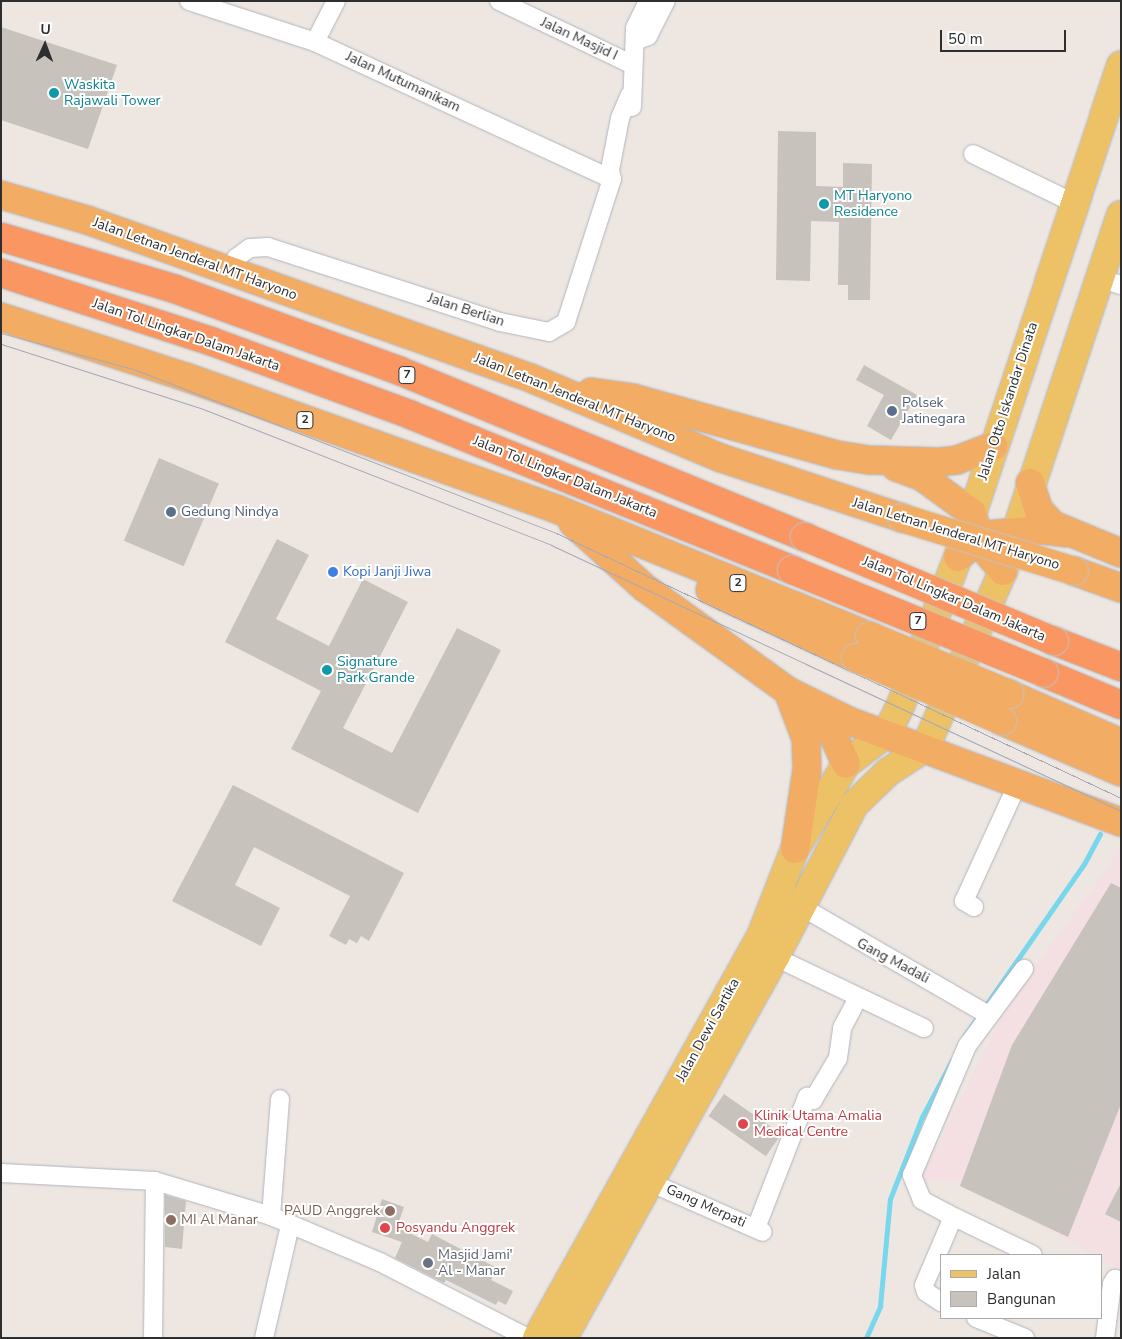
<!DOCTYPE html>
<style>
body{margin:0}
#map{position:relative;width:1122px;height:1339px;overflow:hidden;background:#eee7e1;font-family:"Nunito Sans",sans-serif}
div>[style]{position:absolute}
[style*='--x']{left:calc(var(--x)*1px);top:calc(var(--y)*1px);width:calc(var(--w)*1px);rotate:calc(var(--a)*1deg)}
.medical>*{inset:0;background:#f4dfe2}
.stream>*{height:5px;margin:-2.5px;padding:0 2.5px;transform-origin:2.5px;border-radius:2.5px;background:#78d7ec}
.building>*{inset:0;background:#c7c2bc;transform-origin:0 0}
.roads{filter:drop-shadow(0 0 1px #b1b4bd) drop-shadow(0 0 1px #b1b4bd)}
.minor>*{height:18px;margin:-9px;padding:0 9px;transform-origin:9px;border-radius:9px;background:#fff}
.primary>*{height:28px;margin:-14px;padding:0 14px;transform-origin:14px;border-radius:14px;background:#edc267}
.trunk>*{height:28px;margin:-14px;padding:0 14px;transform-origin:14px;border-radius:14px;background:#f3ac64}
.motorway>*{height:28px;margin:-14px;padding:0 14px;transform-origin:14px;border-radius:14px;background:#f99661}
.tram>*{height:1px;margin:-0.5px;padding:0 0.5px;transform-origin:0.5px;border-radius:0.5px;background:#a3a8b7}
.bridges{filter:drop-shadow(0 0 1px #c4c4c4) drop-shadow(0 0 1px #c4c4c4)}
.trunk-bridge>*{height:28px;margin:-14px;padding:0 14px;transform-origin:14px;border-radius:14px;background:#f3ac64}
.motorway-bridge>*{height:28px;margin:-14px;padding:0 14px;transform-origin:14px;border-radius:14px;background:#f99661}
.dots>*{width:14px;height:14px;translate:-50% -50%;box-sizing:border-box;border:2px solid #fff;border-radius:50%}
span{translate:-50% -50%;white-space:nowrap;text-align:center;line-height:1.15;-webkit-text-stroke:4px #fff;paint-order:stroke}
.shield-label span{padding:1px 4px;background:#fff;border:1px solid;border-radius:4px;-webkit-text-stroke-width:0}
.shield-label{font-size:12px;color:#2e2e2e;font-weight:700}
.street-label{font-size:14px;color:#2e2e2e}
.culture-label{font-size:14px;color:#0d838f}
.left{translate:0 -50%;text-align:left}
.service-label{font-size:14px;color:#4e5e75}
.shop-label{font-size:14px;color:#366cbe}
.health-label{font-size:14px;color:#be3a42}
.education-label{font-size:14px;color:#785e54}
.right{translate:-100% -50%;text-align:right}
.worship-label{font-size:14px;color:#5b616d}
.frame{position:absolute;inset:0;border:2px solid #2e2e2e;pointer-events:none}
.legend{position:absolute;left:940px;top:1254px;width:162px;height:65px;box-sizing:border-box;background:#fff;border:1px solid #ababab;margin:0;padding:6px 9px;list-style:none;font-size:15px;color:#2e2e2e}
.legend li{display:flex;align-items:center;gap:10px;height:25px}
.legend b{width:25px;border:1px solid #ababab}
.north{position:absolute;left:20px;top:20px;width:50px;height:50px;-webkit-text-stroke:4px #fff;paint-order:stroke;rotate:2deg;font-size:14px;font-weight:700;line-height:20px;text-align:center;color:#2e2e2e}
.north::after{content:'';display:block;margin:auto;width:18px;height:22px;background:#2e2e2e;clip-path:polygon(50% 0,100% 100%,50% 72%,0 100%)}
.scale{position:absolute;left:940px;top:30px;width:126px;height:22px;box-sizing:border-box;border:2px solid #2e2e2e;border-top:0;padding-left:6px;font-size:15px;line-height:18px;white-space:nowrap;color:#2e2e2e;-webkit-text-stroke:4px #fff;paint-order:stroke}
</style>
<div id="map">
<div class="medical">
<i style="clip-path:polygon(1121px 843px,1121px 1270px,1101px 1259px,1101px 1255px,1094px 1255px,957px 1181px,920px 1180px,1013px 995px,1108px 868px)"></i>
</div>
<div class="stream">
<i style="--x:965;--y:1035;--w:208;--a:-55.2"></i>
<i style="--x:1084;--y:864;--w:34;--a:-62"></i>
<i style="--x:866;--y:1338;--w:35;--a:-66"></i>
<i style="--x:880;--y:1306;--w:107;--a:-84.7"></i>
<i style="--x:890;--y:1199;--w:88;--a:-68.7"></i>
<i style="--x:922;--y:1117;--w:64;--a:-62.2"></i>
</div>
<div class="building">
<i style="clip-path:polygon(1px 27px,117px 65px,88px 149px,1px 120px)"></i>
<i style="clip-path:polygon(778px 131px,816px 132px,816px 186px,843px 187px,843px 163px,872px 164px,870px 300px,848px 300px,848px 285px,838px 285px,839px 222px,811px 221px,810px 281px,776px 280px)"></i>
<i style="clip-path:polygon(864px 365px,917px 395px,891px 440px,867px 426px,884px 395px,856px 380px)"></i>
<i style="left:159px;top:458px;width:65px;height:90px;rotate:23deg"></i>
<i style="clip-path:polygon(277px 539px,309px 555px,276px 619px,329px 646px,363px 579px,408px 602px,343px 728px,392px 753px,457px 628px,501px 650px,418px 813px,291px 749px,321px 691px,225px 642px)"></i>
<i style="clip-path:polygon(233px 785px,404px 873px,369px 941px,361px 936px,357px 943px,349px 939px,346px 945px,329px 936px,350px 896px,254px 847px,235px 885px,280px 908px,261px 946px,172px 901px)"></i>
<i style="clip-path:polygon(1111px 883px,1121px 888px,1121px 1104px,1068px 1237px,960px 1186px,1012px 1045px)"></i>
<i style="left:724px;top:1094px;width:70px;height:27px;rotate:35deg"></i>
<i style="clip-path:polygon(1121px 1183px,1121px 1222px,1105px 1214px)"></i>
<i style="clip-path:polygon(165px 1195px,186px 1201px,182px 1249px,165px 1247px)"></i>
<i style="clip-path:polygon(382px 1199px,404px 1207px,397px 1227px,428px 1242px,432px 1234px,497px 1268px,491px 1280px,513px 1291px,506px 1305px,498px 1301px,496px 1305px,446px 1280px,444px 1283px,395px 1258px,402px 1242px,372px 1232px)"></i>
</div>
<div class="roads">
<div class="minor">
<i style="--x:189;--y:1;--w:133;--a:18"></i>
<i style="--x:315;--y:42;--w:327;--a:24.8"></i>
<i style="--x:499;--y:1;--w:146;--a:25.5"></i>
<i style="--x:635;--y:41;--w:14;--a:-21"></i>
<i style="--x:648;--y:36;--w:39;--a:-63"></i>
<i style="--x:315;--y:42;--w:46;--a:-62.9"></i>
<i style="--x:632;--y:107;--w:79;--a:-87.8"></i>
<i style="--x:635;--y:28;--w:30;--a:-64"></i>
<i style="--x:973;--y:154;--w:112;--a:25.9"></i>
<i style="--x:229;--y:272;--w:16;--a:-63"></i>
<i style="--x:236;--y:258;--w:17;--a:-36"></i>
<i style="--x:250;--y:248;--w:18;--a:-3"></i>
<i style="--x:268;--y:247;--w:244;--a:17.9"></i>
<i style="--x:500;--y:322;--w:50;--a:11.5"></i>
<i style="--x:549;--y:332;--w:20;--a:-30"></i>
<i style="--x:566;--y:322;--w:150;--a:-72.2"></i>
<i style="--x:612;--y:179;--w:9;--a:-103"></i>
<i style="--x:610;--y:170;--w:53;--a:-79.1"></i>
<i style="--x:620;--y:118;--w:25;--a:-67"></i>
<i style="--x:1099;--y:278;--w:23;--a:18"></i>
<i style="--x:802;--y:907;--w:211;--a:30.1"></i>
<i style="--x:974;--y:907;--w:12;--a:-149"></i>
<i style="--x:964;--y:901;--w:132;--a:-65.4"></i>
<i style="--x:775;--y:957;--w:165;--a:25.5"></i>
<i style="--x:1;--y:1173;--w:154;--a:3"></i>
<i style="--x:155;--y:1181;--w:121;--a:16.8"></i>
<i style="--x:271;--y:1216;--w:118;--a:22.9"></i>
<i style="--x:380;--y:1262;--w:166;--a:27.2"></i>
<i style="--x:649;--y:1182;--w:124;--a:23.7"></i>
<i style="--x:948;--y:1214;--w:94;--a:25.8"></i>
<i style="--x:271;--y:1216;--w:117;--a:-85.6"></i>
<i style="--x:756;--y:1228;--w:141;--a:-68.7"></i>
<i style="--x:807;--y:1097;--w:7;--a:27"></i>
<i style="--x:813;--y:1100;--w:49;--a:-59.2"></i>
<i style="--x:838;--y:1058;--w:30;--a:-82"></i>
<i style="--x:842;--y:1028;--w:34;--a:-62"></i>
<i style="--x:941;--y:1302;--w:18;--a:-146"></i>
<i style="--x:926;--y:1292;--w:7;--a:-106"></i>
<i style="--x:924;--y:1285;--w:69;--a:-66.8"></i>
<i style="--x:951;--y:1222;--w:9;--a:-111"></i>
<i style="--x:948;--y:1214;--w:30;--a:-152"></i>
<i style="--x:922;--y:1200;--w:27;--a:-112"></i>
<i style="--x:912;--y:1175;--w:140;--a:-66.9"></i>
<i style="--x:967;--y:1046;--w:96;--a:-53.5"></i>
<i style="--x:976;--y:1318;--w:53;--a:22.2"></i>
<i style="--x:153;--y:1338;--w:157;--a:-89.3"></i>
<i style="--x:264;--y:1338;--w:116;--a:-77"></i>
<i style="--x:1105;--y:1338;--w:54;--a:-82.6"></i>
<i style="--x:1112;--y:1284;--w:6;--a:-59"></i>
<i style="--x:1115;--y:1279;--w:6;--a:18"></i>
</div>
<div class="primary">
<i style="--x:537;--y:1338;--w:463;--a:-60.9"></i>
<i style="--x:762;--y:933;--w:90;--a:-68.6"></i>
<i style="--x:795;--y:849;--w:99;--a:-59"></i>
<i style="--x:846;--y:764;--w:51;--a:-37.1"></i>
<i style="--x:887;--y:733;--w:32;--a:-64"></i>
<i style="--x:901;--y:704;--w:158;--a:-68.8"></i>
<i style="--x:958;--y:557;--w:518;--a:-71.67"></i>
<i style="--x:563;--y:1338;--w:436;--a:-60.9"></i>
<i style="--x:775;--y:957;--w:171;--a:-62.5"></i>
<i style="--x:854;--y:805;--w:47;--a:-44.1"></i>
<i style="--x:888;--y:772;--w:44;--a:-33"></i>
<i style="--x:925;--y:748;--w:193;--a:-66.2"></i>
<i style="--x:1003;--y:571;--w:375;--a:-71.7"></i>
</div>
<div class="trunk">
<i style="--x:1;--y:195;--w:90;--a:16.2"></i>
<i style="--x:87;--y:220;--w:473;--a:19.6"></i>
<i style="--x:533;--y:379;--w:204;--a:22.8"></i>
<i style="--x:721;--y:458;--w:191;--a:18.3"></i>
<i style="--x:1;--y:317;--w:194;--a:18"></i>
<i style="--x:186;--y:377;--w:396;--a:19.6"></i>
<i style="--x:559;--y:510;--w:336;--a:22.1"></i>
<i style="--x:591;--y:392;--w:42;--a:8.1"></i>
<i style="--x:633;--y:398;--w:212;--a:15.6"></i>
<i style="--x:837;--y:455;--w:33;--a:9"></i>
<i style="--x:870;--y:460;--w:69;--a:1.7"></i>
<i style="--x:939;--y:462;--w:18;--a:-6"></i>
<i style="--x:957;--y:460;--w:39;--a:-21"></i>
<i style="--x:896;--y:467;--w:27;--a:20"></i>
<i style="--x:921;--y:476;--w:63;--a:36"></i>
<i style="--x:972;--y:513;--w:33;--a:74"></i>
<i style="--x:981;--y:545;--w:34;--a:50"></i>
<i style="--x:1030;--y:483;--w:28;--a:72"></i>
<i style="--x:1039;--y:510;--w:21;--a:47"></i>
<i style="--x:1053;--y:525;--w:74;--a:22.4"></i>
<i style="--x:573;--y:523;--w:97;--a:42.1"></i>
<i style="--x:645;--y:588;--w:176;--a:35.8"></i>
<i style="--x:788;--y:691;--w:68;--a:26.2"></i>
<i style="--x:849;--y:721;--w:290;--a:20.4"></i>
<i style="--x:958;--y:557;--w:34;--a:-40"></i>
<i style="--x:984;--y:535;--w:59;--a:-4.8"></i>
<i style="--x:1043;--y:530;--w:25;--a:7"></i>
<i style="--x:1074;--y:571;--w:50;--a:19.9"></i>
<i style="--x:710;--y:590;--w:161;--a:25"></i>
<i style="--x:788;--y:691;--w:51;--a:69.4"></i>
<i style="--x:806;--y:739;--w:30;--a:88"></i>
<i style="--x:807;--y:769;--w:81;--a:98.5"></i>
<i style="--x:1009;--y:694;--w:122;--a:23.6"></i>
<i style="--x:821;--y:708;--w:61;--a:65.9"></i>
<i style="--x:1002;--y:721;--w:129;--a:23.2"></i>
</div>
<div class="motorway">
<i style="--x:1;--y:237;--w:182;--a:16.6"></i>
<i style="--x:175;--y:289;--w:239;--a:20"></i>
<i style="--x:400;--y:371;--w:438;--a:22.3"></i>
<i style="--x:1;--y:273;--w:223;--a:18"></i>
<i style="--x:213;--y:342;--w:211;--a:20.2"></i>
<i style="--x:411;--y:415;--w:411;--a:22.1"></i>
<i style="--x:1054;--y:641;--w:72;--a:21.2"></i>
<i style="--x:1044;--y:673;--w:83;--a:22.6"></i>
</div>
</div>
<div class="tram">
<i style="--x:1;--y:333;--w:140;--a:15.3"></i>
<i style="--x:136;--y:370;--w:451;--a:21.2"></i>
<i style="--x:556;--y:533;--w:624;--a:25.13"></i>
<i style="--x:1;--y:344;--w:212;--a:17.8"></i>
<i style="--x:203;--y:409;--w:374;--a:21.3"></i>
<i style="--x:551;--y:545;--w:629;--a:25.02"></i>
</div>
<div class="bridges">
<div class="trunk-bridge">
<i style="--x:902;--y:518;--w:180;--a:17.1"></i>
<i style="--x:870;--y:636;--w:151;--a:22.6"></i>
<i style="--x:856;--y:658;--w:159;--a:23.3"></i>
</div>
<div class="motorway-bridge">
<i style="--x:805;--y:537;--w:270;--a:22.7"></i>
<i style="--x:792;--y:570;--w:272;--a:22.2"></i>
</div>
</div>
<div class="dots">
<i style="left:54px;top:93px;background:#0f9aa8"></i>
<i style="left:824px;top:204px;background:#0f9aa8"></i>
<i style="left:892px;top:411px;background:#5c6f8a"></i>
<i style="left:171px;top:512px;background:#5c6f8a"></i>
<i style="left:333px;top:572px;background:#3f7fe0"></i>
<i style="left:327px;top:670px;background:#0f9aa8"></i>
<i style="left:743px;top:1124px;background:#e0444e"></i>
<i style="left:390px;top:1211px;background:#8d6e63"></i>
<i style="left:171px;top:1220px;background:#8d6e63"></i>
<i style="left:385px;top:1228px;background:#e0444e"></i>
<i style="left:428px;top:1263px;background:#6b7280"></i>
</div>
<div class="shield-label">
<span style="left:407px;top:375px">7</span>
<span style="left:305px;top:420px">2</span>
<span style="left:738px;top:583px">2</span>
<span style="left:918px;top:621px">7</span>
</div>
<div class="street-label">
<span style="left:579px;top:39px;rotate:25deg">Jalan Masjid I</span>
<span style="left:403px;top:82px;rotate:25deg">Jalan Mutumanikam</span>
<span style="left:195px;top:259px;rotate:20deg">Jalan Letnan Jenderal MT Haryono</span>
<span style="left:466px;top:310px;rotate:18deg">Jalan Berlian</span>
<span style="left:186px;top:335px;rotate:19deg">Jalan Tol Lingkar Dalam Jakarta</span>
<span style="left:575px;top:398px;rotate:22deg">Jalan Letnan Jenderal MT Haryono</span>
<span style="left:1008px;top:401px;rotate:-72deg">Jalan Otto Iskandar Dinata</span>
<span style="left:565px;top:477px;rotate:22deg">Jalan Tol Lingkar Dalam Jakarta</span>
<span style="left:956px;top:534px;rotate:17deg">Jalan Letnan Jenderal MT Haryono</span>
<span style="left:954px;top:599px;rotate:23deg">Jalan Tol Lingkar Dalam Jakarta</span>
<span style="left:893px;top:961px;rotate:28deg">Gang Madali</span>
<span style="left:708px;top:1030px;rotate:-61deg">Jalan Dewi Sartika</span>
<span style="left:706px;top:1206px;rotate:24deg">Gang Merpati</span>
</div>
<div class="culture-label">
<span class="left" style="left:64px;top:93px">Waskita<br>Rajawali Tower</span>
<span class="left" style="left:834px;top:204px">MT Haryono<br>Residence</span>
<span class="left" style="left:337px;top:670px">Signature<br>Park Grande</span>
</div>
<div class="service-label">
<span class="left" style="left:902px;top:411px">Polsek<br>Jatinegara</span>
<span class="left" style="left:181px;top:512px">Gedung Nindya</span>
</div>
<div class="shop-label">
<span class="left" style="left:343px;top:572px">Kopi Janji Jiwa</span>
</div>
<div class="health-label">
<span class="left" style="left:754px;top:1124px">Klinik Utama Amalia<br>Medical Centre</span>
<span class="left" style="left:396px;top:1228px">Posyandu Anggrek</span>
</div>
<div class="education-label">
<span class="right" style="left:380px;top:1211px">PAUD Anggrek</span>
<span class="left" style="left:181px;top:1220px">MI Al Manar</span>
</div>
<div class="worship-label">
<span class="left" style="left:438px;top:1263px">Masjid Jami'<br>Al - Manar</span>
</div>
<div class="frame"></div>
<ul class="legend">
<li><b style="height:6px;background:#edc267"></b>Jalan</li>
<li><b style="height:14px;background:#c7c2bc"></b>Bangunan</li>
</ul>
<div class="north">U</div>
<div class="scale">50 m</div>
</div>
